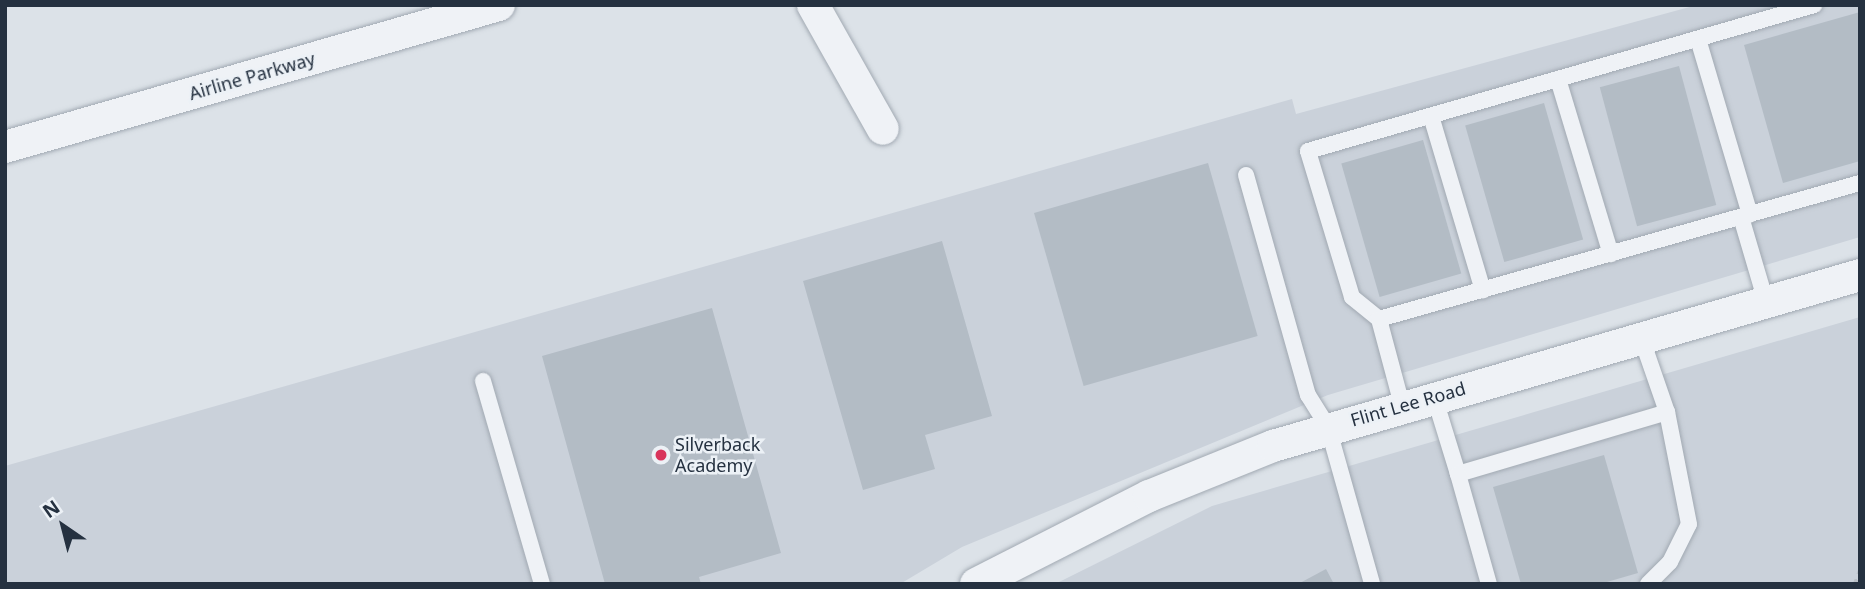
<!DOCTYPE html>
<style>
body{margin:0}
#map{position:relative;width:1865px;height:589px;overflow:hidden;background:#dce2e8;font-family:"Noto Sans",sans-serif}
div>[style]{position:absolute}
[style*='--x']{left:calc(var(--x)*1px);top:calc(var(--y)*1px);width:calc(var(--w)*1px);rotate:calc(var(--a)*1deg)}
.built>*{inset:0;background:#cad1da}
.building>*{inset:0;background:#b3bcc5;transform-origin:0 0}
.path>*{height:4.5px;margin-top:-2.25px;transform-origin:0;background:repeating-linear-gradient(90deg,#bac0c7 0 5px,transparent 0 10px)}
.roads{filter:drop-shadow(0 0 2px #a1a9b2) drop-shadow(0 0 2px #a1a9b2)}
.service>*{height:16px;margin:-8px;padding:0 8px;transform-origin:8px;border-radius:8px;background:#eff2f6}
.minor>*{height:32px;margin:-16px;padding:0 16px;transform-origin:16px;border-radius:16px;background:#eff2f6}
.dots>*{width:19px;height:19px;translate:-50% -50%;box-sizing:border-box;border:4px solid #ecf1f6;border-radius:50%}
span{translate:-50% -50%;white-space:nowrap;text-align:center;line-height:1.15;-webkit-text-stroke:5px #ecf1f6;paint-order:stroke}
.street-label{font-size:18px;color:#253140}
.poi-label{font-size:18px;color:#253140}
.left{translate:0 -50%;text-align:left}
.frame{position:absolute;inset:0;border:7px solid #253140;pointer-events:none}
.north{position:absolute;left:28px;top:491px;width:70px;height:70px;-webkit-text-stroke:5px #ecf1f6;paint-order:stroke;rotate:325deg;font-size:19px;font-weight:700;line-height:28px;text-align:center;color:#253140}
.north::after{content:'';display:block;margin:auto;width:24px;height:32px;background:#253140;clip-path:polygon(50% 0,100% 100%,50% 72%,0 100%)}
</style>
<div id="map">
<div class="built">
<i style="clip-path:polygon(1697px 5px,1860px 5px,1860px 237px,1328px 395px,962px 547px,900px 584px,5px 584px,5px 466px,1292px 99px,1296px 114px)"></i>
<i style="clip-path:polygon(1860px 317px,1860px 584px,1055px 584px,1212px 506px)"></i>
</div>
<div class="building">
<i style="clip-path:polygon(1860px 12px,1860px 161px,1783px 183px,1744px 45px)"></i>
<i style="left:1679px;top:66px;width:144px;height:82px;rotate:75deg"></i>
<i style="left:1544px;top:103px;width:142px;height:82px;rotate:74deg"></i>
<i style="left:1423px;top:140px;width:139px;height:85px;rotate:74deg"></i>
<i style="left:1208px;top:163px;width:180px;height:181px;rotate:74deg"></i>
<i style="clip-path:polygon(942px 241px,992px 416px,925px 435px,935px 469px,863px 490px,803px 281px)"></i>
<i style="clip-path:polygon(712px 308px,781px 553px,699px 577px,701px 584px,605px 584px,542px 356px)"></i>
<i style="clip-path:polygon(1604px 455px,1638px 573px,1600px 584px,1521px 584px,1493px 487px)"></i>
<i style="clip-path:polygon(1326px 569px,1334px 584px,1298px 584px)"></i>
</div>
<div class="path">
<i style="--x:1855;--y:584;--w:14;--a:-69"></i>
</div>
<div class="roads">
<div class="service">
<i style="--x:1698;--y:39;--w:183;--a:73.5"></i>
<i style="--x:1558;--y:79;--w:183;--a:73.2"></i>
<i style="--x:1431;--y:116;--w:182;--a:73.4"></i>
<i style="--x:1246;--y:175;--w:229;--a:74.3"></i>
<i style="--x:1308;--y:395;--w:38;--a:58"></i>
<i style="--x:1328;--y:427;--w:163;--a:74.3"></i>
<i style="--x:1741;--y:217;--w:89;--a:73.6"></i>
<i style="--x:1379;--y:319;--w:35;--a:-141"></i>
<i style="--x:1352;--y:297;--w:152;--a:-106.8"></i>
<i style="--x:1308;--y:151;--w:527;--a:-16.09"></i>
<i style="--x:483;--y:381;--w:211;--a:73.8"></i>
<i style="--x:1434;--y:396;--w:82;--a:72.9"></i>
<i style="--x:1458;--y:474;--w:218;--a:-16.5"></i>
<i style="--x:1667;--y:412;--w:79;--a:-109.1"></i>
<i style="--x:1402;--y:405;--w:89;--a:-105"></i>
<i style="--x:1379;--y:319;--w:500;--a:-15.8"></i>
<i style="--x:1458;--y:474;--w:114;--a:74.3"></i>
<i style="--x:1648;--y:584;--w:31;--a:-45"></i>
<i style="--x:1670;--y:562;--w:42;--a:-63.4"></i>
<i style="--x:1689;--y:524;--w:114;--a:-101.1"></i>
</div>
<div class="minor">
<i style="--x:813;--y:5;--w:142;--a:60.6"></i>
<i style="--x:5;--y:147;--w:514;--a:-16.04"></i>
<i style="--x:976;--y:584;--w:194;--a:-27"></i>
<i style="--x:1149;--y:496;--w:134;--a:-22"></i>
<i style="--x:1273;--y:446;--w:611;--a:-16.24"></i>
</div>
</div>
<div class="dots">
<i style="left:661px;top:455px;background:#d9355c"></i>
</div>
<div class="street-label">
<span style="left:252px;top:76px;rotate:-16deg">Airline Parkway</span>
<span style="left:1408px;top:404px;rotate:-16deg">Flint Lee Road</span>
</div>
<div class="poi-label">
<span class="left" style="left:675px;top:455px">Silverback<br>Academy</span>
</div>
<div class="frame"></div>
<div class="north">N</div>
</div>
